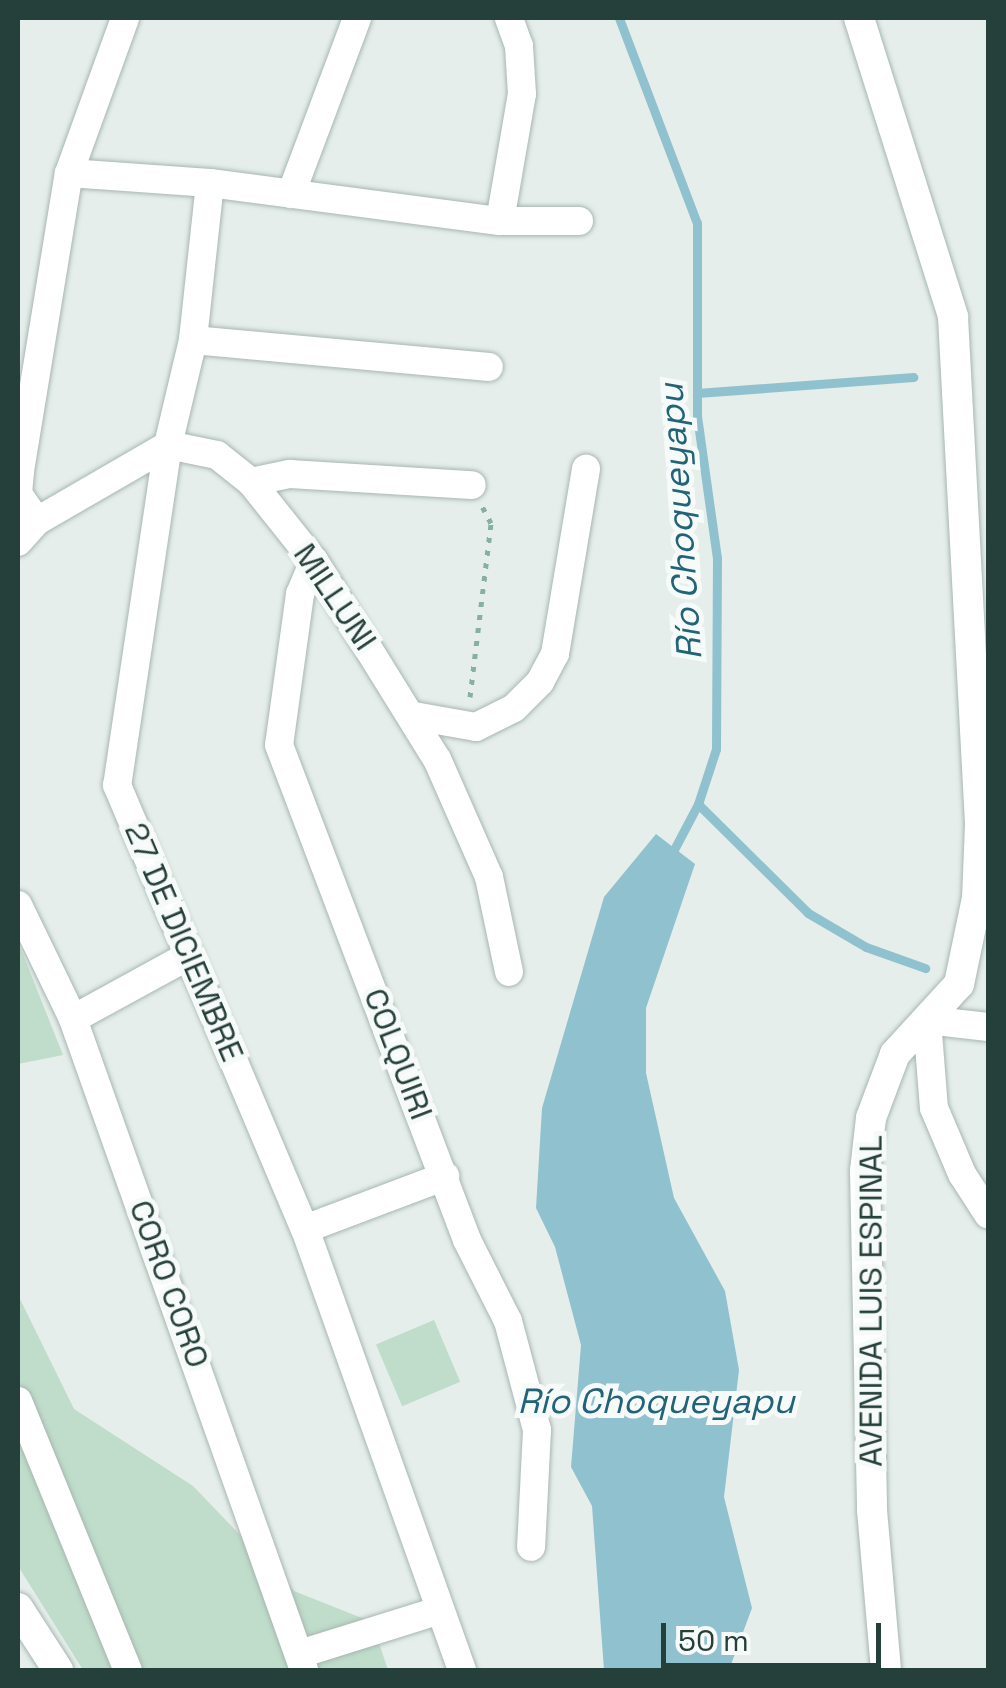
<!DOCTYPE html>
<meta charset="utf-8">
<style>
body{margin:0}
#map{position:relative;width:1006px;height:1688px;overflow:hidden;background:#e5eeea;font-family:"Space Grotesk",sans-serif}
div>[style]{position:absolute}
[style*='--x']{left:calc(var(--x)*1px);top:calc(var(--y)*1px);width:calc(var(--w)*1px);rotate:calc(var(--a)*1deg)}
.green>*{inset:0;background:#bfddca;transform-origin:0 0}
.water>*{inset:0;background:#90c1cf}
.stream>*{height:9px;margin:-4.5px;padding:0 4.5px;transform-origin:4.5px;border-radius:4.5px;background:#90c1cf}
.path>*{height:5px;margin-top:-2.5px;transform-origin:0;background:repeating-linear-gradient(90deg,#87afa6 0 5px,transparent 0 13px)}
.roads{filter:drop-shadow(0 0 2px #a8b6b2) drop-shadow(0 0 2px #a8b6b2)}
.minor>*{height:28px;margin:-14px;padding:0 14px;transform-origin:14px;border-radius:14px;background:#fff}
.tertiary>*{height:30px;margin:-15px;padding:0 15px;transform-origin:15px;border-radius:15px;background:#fff}
span{translate:-50% -50%;white-space:nowrap;text-align:center;line-height:1.15;-webkit-text-stroke:10px #f6faf8;paint-order:stroke}
.street-label{font-size:32px;color:#253f3a}
.water-label{font-size:35px;color:#216378;font-style:italic}
.frame{position:absolute;inset:0;border:20px solid #253f3a;pointer-events:none}
.scale{position:absolute;left:661px;top:1623px;width:220px;height:45px;box-sizing:border-box;border:5px solid #253f3a;border-top:0;padding-left:12px;font-size:30px;line-height:35px;white-space:nowrap;color:#253f3a;-webkit-text-stroke:8px #f6faf8;paint-order:stroke}
</style>
<div id="map">
<div class="green">
<i style="clip-path:polygon(18px 942px,63px 1055px,18px 1064px)"></i>
<i style="clip-path:polygon(18px 1295px,74px 1409px,193px 1486px,294px 1591px,372px 1622px,388px 1670px,83px 1670px,18px 1566px)"></i>
<i style="left:434px;top:1320px;width:67px;height:63px;rotate:67deg"></i>
</div>
<div class="water">
<i style="clip-path:polygon(656px 834px,695px 864px,646px 1008px,646px 1073px,674px 1198px,725px 1291px,739px 1370px,724px 1497px,752px 1608px,729px 1670px,604px 1670px,592px 1506px,571px 1467px,581px 1345px,555px 1247px,536px 1208px,542px 1108px,604px 897px)"></i>
</div>
<div class="stream">
<i style="--x:619;--y:18;--w:219;--a:69.2"></i>
<i style="--x:697;--y:223;--w:193;--a:90"></i>
<i style="--x:697;--y:416;--w:143;--a:82"></i>
<i style="--x:717;--y:558;--w:191;--a:90.3"></i>
<i style="--x:716;--y:749;--w:58;--a:108.1"></i>
<i style="--x:698;--y:804;--w:62;--a:117.8"></i>
<i style="--x:697;--y:393;--w:217;--a:-4.2"></i>
<i style="--x:698;--y:804;--w:155;--a:44.7"></i>
<i style="--x:808;--y:913;--w:67;--a:30.4"></i>
<i style="--x:866;--y:947;--w:63;--a:19.6"></i>
</div>
<div class="path">
<i style="--x:470;--y:697;--w:175;--a:-83.1"></i>
<i style="--x:491;--y:523;--w:19;--a:-118"></i>
</div>
<div class="roads">
<div class="minor">
<i style="--x:69;--y:173;--w:141;--a:4.1"></i>
<i style="--x:210;--y:183;--w:292;--a:7.5"></i>
<i style="--x:500;--y:221;--w:79;--a:0"></i>
<i style="--x:210;--y:183;--w:158;--a:96.2"></i>
<i style="--x:193;--y:340;--w:108;--a:103.4"></i>
<i style="--x:168;--y:445;--w:344;--a:98.5"></i>
<i style="--x:117;--y:785;--w:482;--a:67.1"></i>
<i style="--x:305;--y:1229;--w:468;--a:70.4"></i>
<i style="--x:291;--y:194;--w:188;--a:-69.4"></i>
<i style="--x:500;--y:221;--w:129;--a:-80.2"></i>
<i style="--x:522;--y:94;--w:48;--a:-93.6"></i>
<i style="--x:519;--y:46;--w:30;--a:-110"></i>
<i style="--x:193;--y:340;--w:297;--a:5.2"></i>
<i style="--x:251;--y:482;--w:40;--a:-12"></i>
<i style="--x:290;--y:474;--w:182;--a:3.5"></i>
<i style="--x:37;--y:521;--w:33;--a:-125"></i>
<i style="--x:18;--y:494;--w:23;--a:-85"></i>
<i style="--x:20;--y:471;--w:302;--a:-80.7"></i>
<i style="--x:69;--y:173;--w:165;--a:-70.1"></i>
<i style="--x:18;--y:542;--w:28;--a:-48"></i>
<i style="--x:37;--y:521;--w:151;--a:-30.1"></i>
<i style="--x:168;--y:445;--w:50;--a:11.5"></i>
<i style="--x:217;--y:455;--w:43;--a:38.5"></i>
<i style="--x:251;--y:482;--w:101;--a:51.4"></i>
<i style="--x:314;--y:561;--w:233;--a:58.2"></i>
<i style="--x:437;--y:759;--w:129;--a:66.2"></i>
<i style="--x:489;--y:877;--w:97;--a:78.1"></i>
<i style="--x:314;--y:561;--w:36;--a:113"></i>
<i style="--x:300;--y:594;--w:152;--a:97.9"></i>
<i style="--x:279;--y:745;--w:529;--a:69.2"></i>
<i style="--x:467;--y:1240;--w:91;--a:63.2"></i>
<i style="--x:508;--y:1321;--w:113;--a:75.1"></i>
<i style="--x:537;--y:1430;--w:117;--a:92.9"></i>
<i style="--x:414;--y:716;--w:63;--a:10.1"></i>
<i style="--x:476;--y:727;--w:42;--a:-26.6"></i>
<i style="--x:514;--y:708;--w:37;--a:-45"></i>
<i style="--x:540;--y:682;--w:32;--a:-62"></i>
<i style="--x:555;--y:654;--w:188;--a:-80.5"></i>
<i style="--x:18;--y:905;--w:127;--a:64.2"></i>
<i style="--x:73;--y:1019;--w:691;--a:70.46"></i>
<i style="--x:73;--y:1019;--w:133;--a:-28.7"></i>
<i style="--x:988;--y:1027;--w:61;--a:-173.5"></i>
<i style="--x:927;--y:1020;--w:88;--a:85.5"></i>
<i style="--x:934;--y:1108;--w:72;--a:67"></i>
<i style="--x:962;--y:1174;--w:48;--a:57"></i>
<i style="--x:305;--y:1229;--w:150;--a:-20.7"></i>
<i style="--x:18;--y:1401;--w:291;--a:67.8"></i>
<i style="--x:300;--y:1654;--w:144;--a:-17.4"></i>
</div>
<div class="tertiary">
<i style="--x:859;--y:18;--w:313;--a:72.5"></i>
<i style="--x:953;--y:317;--w:508;--a:86.95"></i>
<i style="--x:980;--y:824;--w:74;--a:92.3"></i>
<i style="--x:977;--y:898;--w:88;--a:101.8"></i>
<i style="--x:959;--y:984;--w:95;--a:132.4"></i>
<i style="--x:895;--y:1054;--w:68;--a:110.6"></i>
<i style="--x:871;--y:1118;--w:53;--a:96.5"></i>
<i style="--x:865;--y:1171;--w:339;--a:88.8"></i>
<i style="--x:872;--y:1510;--w:161;--a:85"></i>
<i style="--x:18;--y:1608;--w:74;--a:57.2"></i>
</div>
</div>
<div class="street-label">
<span style="left:335px;top:597px;rotate:56deg">MILLUNI</span>
<span style="left:184px;top:942px;rotate:67deg">27 DE DICIEMBRE</span>
<span style="left:398px;top:1054px;rotate:69deg">COLQUIRI</span>
<span style="left:169px;top:1284px;rotate:70deg">CORO CORO</span>
<span style="left:871px;top:1301px;rotate:-90deg">AVENIDA LUIS ESPINAL</span>
</div>
<div class="water-label">
<span style="left:680px;top:522px;rotate:-94deg">Río Choqueyapu</span>
<span style="left:656px;top:1401px">Río Choqueyapu</span>
</div>
<div class="frame"></div>
<div class="scale">50 m</div>
</div>
